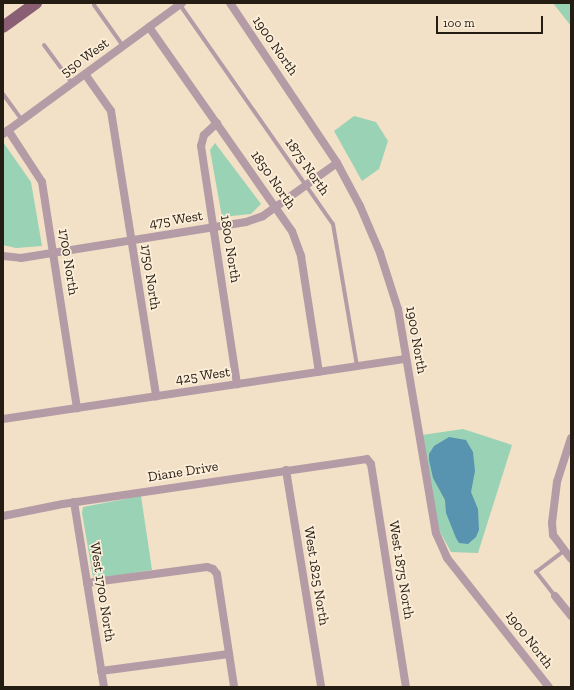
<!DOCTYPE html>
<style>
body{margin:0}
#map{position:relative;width:574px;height:690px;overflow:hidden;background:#f2e0c7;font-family:"Zilla Slab",serif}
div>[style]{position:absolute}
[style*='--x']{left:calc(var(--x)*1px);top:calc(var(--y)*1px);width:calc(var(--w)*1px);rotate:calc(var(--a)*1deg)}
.green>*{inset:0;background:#99d2b5}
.water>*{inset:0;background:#5894b0}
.service>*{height:4px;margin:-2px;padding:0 2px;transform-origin:2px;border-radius:2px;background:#b49ba6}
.minor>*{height:8px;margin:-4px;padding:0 4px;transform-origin:4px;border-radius:4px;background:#b49ba6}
.primary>*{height:12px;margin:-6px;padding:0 6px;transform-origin:6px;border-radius:6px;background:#8a5f73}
span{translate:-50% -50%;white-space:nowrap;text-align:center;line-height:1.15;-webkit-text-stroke:3.5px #fdeed9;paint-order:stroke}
.street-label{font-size:14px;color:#241d14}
.frame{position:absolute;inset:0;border:4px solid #241d14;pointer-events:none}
.scale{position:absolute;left:436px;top:16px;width:107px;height:18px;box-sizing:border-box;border:2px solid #241d14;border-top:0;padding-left:5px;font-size:12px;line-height:14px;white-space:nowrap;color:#241d14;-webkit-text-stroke:3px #fdeed9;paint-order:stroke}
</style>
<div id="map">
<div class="green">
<i style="clip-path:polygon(553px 3px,571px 3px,571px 26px)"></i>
<i style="clip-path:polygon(354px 116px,376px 122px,388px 141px,379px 169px,362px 181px,334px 131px)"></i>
<i style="clip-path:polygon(3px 142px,31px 182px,42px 246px,16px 248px,3px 245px)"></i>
<i style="clip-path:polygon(215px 143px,261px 204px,251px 214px,222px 217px,210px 150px)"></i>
<i style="clip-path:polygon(463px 429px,512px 445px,478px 553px,451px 552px,439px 530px,422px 435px)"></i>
<i style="clip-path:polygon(141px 496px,152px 570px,100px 578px,93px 577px,82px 513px,83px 507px)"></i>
</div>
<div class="water">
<i style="clip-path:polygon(449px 437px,466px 440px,473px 452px,475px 471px,471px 492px,478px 509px,479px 530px,476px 537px,468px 544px,459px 543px,456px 538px,446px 513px,445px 500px,433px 478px,429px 460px,429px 454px,434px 446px)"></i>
</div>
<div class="service">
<i style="--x:94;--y:5;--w:50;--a:54.7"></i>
<i style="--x:180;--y:5;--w:267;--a:55.1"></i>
<i style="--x:333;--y:224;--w:144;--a:80.4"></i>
<i style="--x:44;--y:45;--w:47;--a:53.6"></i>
<i style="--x:3;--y:94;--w:32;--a:54"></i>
<i style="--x:555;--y:596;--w:31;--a:-128"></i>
<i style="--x:536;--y:572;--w:35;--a:-37"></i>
</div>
<div class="minor">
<i style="--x:230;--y:3;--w:192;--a:56.2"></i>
<i style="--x:337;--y:163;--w:49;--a:61.9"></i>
<i style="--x:360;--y:206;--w:51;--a:66.9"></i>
<i style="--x:380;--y:253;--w:59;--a:72.2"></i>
<i style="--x:398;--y:309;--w:227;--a:80.4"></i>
<i style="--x:436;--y:533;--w:27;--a:66"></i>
<i style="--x:447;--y:558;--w:164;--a:51.7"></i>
<i style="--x:149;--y:27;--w:249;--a:55"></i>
<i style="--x:292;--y:231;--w:27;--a:70"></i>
<i style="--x:301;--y:256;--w:117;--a:81.2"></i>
<i style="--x:85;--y:74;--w:45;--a:54.9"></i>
<i style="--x:111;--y:111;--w:289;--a:81"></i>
<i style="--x:217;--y:123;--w:18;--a:137"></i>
<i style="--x:204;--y:135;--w:11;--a:105"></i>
<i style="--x:201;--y:146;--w:241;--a:81.4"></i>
<i style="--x:8;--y:130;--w:62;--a:56.8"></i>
<i style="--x:42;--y:182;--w:229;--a:81.2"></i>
<i style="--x:3;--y:134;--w:222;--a:-36.2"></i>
<i style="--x:3;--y:256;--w:18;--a:6"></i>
<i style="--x:21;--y:258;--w:228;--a:-9.1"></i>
<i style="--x:246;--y:222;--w:18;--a:-19"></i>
<i style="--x:263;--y:216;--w:91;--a:-35.6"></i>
<i style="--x:3;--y:419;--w:407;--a:-8.5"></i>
<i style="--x:571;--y:438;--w:46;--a:107.7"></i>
<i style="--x:557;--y:482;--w:41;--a:97"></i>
<i style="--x:552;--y:523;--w:12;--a:85"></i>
<i style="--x:553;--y:535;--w:30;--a:53"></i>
<i style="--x:286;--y:470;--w:220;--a:80.8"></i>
<i style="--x:74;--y:502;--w:187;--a:80.8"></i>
<i style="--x:3;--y:516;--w:61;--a:-11.3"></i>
<i style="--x:63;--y:504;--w:307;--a:-8.4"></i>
<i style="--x:367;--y:459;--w:6;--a:51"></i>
<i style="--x:371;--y:464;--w:226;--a:81.1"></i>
<i style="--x:87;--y:583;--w:121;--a:-7.6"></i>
<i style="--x:207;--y:567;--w:6;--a:18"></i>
<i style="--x:213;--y:569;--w:6;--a:51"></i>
<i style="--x:217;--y:574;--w:114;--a:81.4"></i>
<i style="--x:555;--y:596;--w:26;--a:51"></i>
<i style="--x:101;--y:671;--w:129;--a:-7.6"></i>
</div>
<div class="primary">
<i style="--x:3;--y:27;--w:41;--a:-36"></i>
</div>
<div class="street-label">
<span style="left:275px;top:46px;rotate:55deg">1900 North</span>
<span style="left:85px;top:58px;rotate:-36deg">550 West</span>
<span style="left:307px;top:167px;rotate:55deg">1875 North</span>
<span style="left:273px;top:180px;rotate:55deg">1850 North</span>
<span style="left:176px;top:220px;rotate:-9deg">475 West</span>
<span style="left:230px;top:249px;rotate:81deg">1800 North</span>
<span style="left:68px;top:262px;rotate:81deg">1700 North</span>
<span style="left:150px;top:277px;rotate:81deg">1750 North</span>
<span style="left:416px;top:340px;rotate:80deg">1900 North</span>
<span style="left:203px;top:376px;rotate:-8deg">425 West</span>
<span style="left:183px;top:472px;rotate:-9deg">Diane Drive</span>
<span style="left:401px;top:570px;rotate:81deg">West 1875 North</span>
<span style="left:316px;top:576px;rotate:81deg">West 1825 North</span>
<span style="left:102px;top:592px;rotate:81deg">West 1700 North</span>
<span style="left:529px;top:640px;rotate:52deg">1900 North</span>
</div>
<div class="frame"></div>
<div class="scale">100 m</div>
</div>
